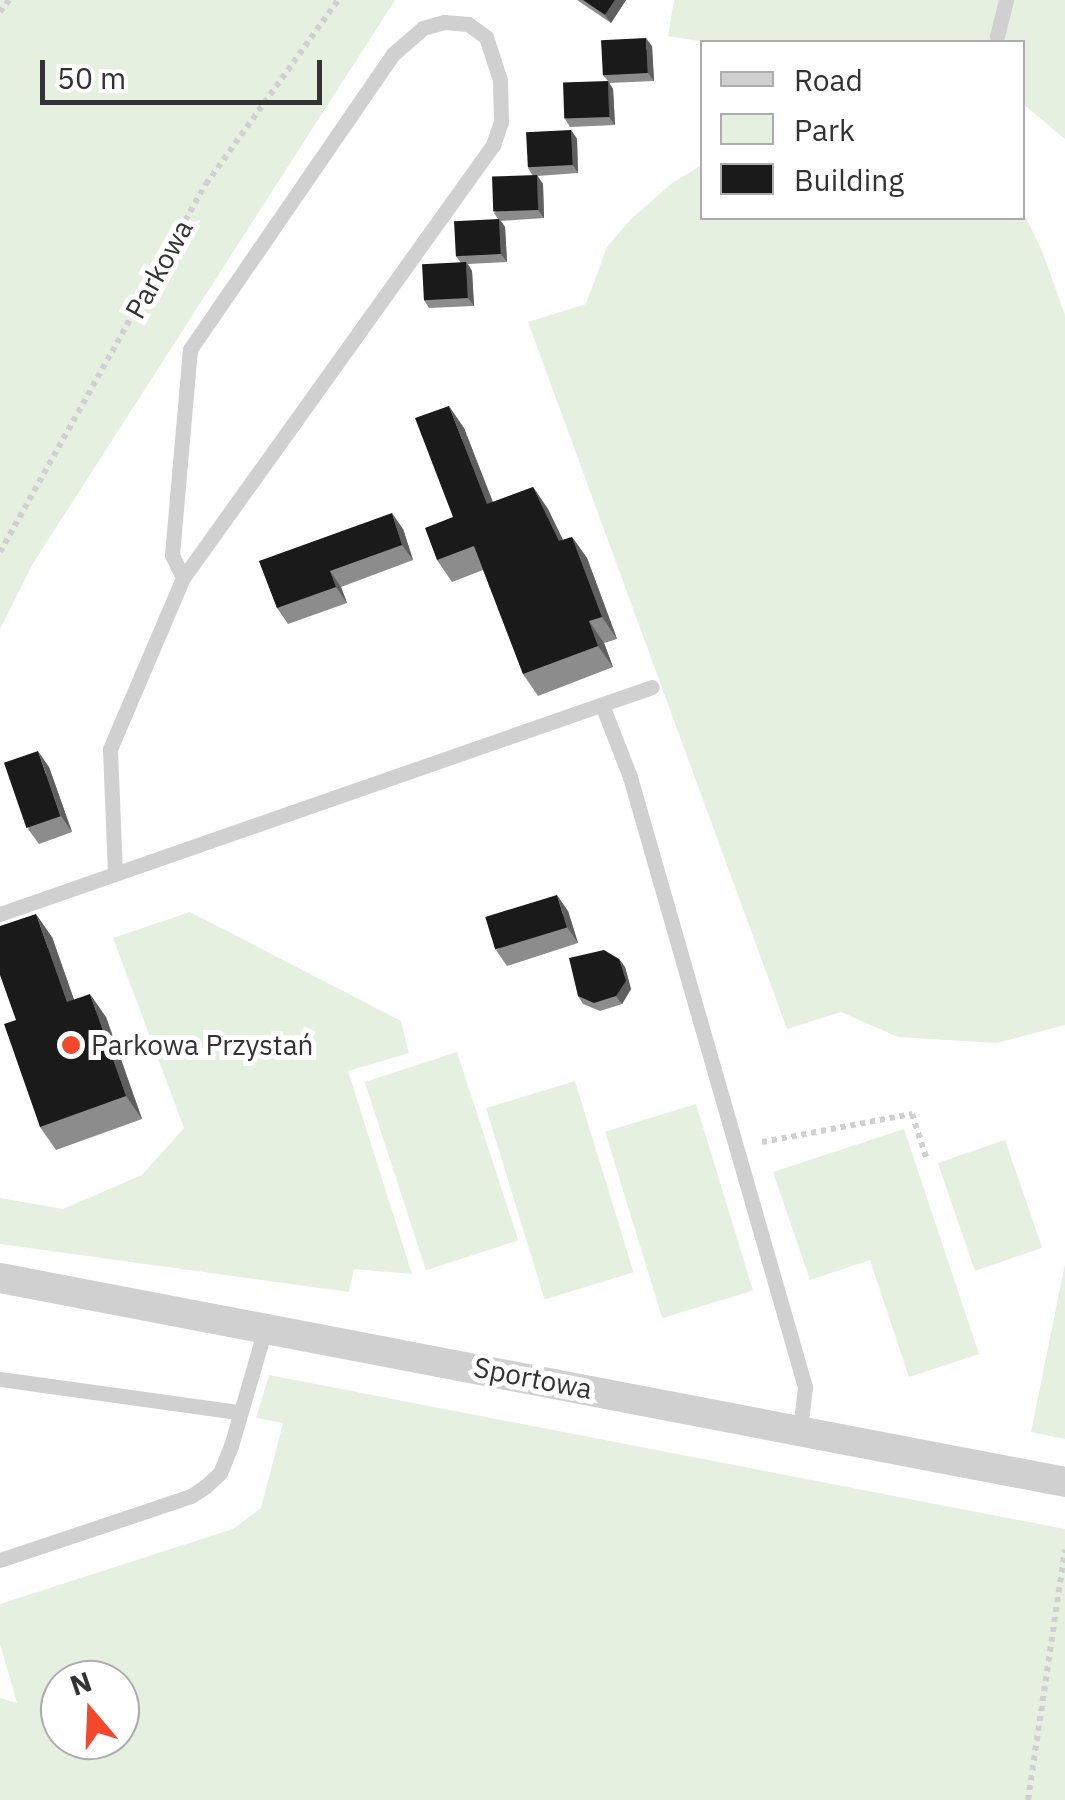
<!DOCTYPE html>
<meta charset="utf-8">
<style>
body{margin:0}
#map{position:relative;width:1065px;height:1800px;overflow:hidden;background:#fff;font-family:"IBM Plex Sans",sans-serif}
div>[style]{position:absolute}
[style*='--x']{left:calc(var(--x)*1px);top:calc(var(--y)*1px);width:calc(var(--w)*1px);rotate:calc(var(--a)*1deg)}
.green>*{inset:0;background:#e5f0e0;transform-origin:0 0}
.path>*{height:6px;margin-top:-3px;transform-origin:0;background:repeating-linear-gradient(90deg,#d0d0d0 0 5px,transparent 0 10px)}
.lane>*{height:15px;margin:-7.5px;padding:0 7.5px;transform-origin:7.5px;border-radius:7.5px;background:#d0d0d0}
.street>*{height:30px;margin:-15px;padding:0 15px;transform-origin:15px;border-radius:15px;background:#d0d0d0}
.wall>*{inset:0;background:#8c8c8c}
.shaded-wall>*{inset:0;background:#5f5f5f}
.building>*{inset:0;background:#1a1a1a;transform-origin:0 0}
.dots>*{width:28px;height:28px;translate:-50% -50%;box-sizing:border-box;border:5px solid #fff;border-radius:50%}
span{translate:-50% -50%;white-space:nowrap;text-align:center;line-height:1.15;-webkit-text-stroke:10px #fff;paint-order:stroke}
.street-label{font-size:28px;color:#333}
.poi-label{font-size:28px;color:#333}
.left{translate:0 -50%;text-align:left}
.legend{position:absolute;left:700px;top:40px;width:325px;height:180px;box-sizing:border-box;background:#fff;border:2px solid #adadad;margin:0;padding:12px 18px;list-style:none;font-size:30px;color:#333}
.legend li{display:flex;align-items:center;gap:20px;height:50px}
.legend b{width:50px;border:2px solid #adadad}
.north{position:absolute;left:40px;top:1660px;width:100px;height:100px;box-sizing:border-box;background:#fff;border:2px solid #adadad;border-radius:50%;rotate:341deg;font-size:28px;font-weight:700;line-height:40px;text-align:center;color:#333}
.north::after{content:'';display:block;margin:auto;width:35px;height:45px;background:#f3482b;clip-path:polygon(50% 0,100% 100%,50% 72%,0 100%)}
.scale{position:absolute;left:40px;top:60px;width:282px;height:45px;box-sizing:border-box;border:5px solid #333;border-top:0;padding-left:12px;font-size:30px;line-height:35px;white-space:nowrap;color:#333;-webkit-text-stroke:8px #fff;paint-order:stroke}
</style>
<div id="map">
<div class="green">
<i style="clip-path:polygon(0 0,395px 0,32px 565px,0 629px)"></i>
<i style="clip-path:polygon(674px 0,1065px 0,1065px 139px,1023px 104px,1022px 42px,705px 42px,668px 36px)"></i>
<i style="clip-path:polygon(702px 165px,702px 218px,1022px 218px,1023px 211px,1042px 251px,1065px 315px,1065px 1025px,997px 1043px,898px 1037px,841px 1012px,787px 1029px,528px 322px,586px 304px,607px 247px,629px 221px,672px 183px)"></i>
<i style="clip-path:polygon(190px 912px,401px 1021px,409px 1053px,348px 1071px,412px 1274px,354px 1269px,349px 1292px,0 1244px,0 1198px,63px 1209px,142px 1175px,184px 1128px,113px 938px)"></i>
<i style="left:457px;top:1052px;width:198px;height:97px;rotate:72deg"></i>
<i style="left:575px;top:1081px;width:200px;height:93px;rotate:73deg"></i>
<i style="left:696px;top:1104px;width:195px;height:95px;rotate:73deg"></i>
<i style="clip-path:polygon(904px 1129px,979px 1354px,909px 1377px,870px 1260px,810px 1280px,773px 1172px)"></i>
<i style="left:1005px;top:1140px;width:114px;height:71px;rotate:71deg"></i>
<i style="clip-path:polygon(1065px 1264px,1065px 1439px,1031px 1432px)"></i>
<i style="clip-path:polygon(evenodd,269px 1375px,1065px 1529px,1065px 1800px,0 1800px,0 1698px,17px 1703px,0 1644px,0 1604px,233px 1529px,261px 1508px,283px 1423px,256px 1418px,269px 1375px,60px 1680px,120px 1680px,120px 1740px,60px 1740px,60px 1680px)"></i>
</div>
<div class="path">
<i style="--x:0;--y:12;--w:15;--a:-53"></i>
<i style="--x:0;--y:552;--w:422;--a:-60.8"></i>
<i style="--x:206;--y:184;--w:226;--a:-54.3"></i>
<i style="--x:762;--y:1142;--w:153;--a:-10.6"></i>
<i style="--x:912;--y:1114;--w:48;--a:71.9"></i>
<i style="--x:1028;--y:1800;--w:253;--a:-81.6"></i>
</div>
<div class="lane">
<i style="--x:997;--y:36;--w:37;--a:-76"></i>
<i style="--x:602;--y:705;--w:77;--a:68.7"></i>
<i style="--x:630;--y:777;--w:635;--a:73.99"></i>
<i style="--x:805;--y:1387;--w:43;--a:96.6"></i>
<i style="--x:115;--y:874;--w:125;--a:-92.3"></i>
<i style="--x:110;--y:749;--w:186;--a:-66.9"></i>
<i style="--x:183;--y:578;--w:533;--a:-54.4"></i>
<i style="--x:493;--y:145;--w:24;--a:-71"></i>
<i style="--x:501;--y:122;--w:42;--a:-91.4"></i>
<i style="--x:500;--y:80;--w:45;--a:-108"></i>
<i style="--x:486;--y:37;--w:22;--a:-144"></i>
<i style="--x:468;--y:24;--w:24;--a:-175"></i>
<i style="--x:444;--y:22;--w:22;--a:164"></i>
<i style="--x:423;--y:28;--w:40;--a:139"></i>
<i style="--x:393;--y:54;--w:358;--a:124.5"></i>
<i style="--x:190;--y:349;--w:207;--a:95"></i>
<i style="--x:172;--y:555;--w:25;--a:64"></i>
<i style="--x:0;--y:914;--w:690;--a:-19.2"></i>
<i style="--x:0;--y:1379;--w:240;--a:7.9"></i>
<i style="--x:0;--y:1560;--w:201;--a:-18.5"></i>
<i style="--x:191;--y:1496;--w:18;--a:-34"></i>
<i style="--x:206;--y:1486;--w:19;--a:-43"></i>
<i style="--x:220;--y:1473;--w:29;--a:-68"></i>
<i style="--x:231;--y:1446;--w:122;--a:-73.8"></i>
</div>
<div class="street">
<i style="--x:0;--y:1278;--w:1084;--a:10.84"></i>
</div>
<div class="wall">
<i style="clip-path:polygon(577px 0,626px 0,611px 23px)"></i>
<i style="clip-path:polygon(652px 46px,654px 81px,609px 83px,613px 89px,615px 125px,570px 127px,565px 119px,608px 81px,603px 75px)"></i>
<i style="clip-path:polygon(571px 130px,577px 139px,578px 173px,537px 176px,543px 184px,544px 218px,501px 221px,505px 227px,507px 262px,468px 264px,472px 271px,474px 306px,429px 308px,424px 300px,461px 263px,456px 256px,498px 219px,494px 213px,533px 176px,528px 168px)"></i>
<i style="clip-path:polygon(464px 428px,493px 502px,533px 487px,548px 509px,563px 540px,572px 537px,587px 558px,617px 639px,604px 643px,613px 667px,538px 696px,523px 674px,483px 570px,452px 582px,437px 560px,453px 517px)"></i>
<i style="clip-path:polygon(403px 529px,413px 560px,341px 587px,347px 603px,288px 624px,277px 608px,259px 561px)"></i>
<i style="clip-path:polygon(49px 767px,72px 832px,39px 844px,28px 829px)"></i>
<i style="clip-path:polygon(568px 911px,578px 943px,507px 966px,496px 950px)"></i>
<i style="clip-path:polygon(52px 937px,74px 1000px,106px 1017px,142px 1119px,56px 1150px,40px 1127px,16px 1020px)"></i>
<i style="clip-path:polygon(619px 959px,625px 967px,631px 989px,622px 1004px,600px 1011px,583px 1004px,578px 996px)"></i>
</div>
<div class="shaded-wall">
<i style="clip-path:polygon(615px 0,626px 0,611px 23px,605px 15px)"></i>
<i style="clip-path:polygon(646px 38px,652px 46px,654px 81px,648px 73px)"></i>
<i style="clip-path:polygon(608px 81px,613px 89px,615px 125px,609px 117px)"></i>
<i style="clip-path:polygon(571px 130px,577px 139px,578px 173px,573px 165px)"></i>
<i style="clip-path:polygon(537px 175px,543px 184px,544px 218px,538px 210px)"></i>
<i style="clip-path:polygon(499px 219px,505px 227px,507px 262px,501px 254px)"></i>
<i style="clip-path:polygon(466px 262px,472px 271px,474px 306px,468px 298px)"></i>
<i style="clip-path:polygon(449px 406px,464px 428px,502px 526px,487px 504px)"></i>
<i style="clip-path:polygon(533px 487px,548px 509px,574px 563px,559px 541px)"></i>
<i style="clip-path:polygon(392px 513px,403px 529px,413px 560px,402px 545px)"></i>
<i style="clip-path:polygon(572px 537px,587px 558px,617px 639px,602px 617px)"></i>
<i style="clip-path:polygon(330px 571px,341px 587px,347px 603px,336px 587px)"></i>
<i style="clip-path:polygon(589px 621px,604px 643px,613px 667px,598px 646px)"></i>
<i style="clip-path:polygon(38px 751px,49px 767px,72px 832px,61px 816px)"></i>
<i style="clip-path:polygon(557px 895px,568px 911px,578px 943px,567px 927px)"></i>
<i style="clip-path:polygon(36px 914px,52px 937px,83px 1025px,67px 1002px)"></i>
<i style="clip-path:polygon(619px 959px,625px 967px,631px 989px,622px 1004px,616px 996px)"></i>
<i style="clip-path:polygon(90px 994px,106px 1017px,142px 1119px,126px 1096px)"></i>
</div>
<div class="building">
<i style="clip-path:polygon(583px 0,615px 0,605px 15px)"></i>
<i style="left:646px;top:38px;width:35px;height:45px;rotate:87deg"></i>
<i style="left:608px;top:81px;width:36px;height:45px;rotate:88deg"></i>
<i style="left:571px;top:130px;width:35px;height:45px;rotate:87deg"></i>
<i style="left:537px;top:175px;width:35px;height:45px;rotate:88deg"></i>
<i style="left:499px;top:219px;width:35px;height:45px;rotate:87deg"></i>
<i style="left:466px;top:262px;width:36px;height:44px;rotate:87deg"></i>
<i style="clip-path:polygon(449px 406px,487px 504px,533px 487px,559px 541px,572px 537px,602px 617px,589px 621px,598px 646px,523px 674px,474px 546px,437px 560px,425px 528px,453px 517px,415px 418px)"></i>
<i style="clip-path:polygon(392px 513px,402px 545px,330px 571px,336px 587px,277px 608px,259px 561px)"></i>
<i style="left:38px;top:751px;width:69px;height:36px;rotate:71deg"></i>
<i style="left:557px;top:895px;width:34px;height:75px;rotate:73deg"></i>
<i style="clip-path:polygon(36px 914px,67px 1002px,90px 994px,126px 1096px,40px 1127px,4px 1024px,16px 1020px,0 975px,0 926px)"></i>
<i style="clip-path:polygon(604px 950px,619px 959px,626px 981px,616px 996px,594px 1003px,578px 996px,569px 958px)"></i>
</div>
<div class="dots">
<i style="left:71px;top:1045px;background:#f3482b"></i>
</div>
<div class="street-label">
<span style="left:159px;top:269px;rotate:-61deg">Parkowa</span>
<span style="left:533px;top:1378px;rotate:11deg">Sportowa</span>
</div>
<div class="poi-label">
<span class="left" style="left:91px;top:1045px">Parkowa Przystań</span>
</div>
<ul class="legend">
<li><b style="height:12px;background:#d0d0d0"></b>Road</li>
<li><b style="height:28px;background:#e5f0e0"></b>Park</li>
<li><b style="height:28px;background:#1a1a1a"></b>Building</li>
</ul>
<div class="north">N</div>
<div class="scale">50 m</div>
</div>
